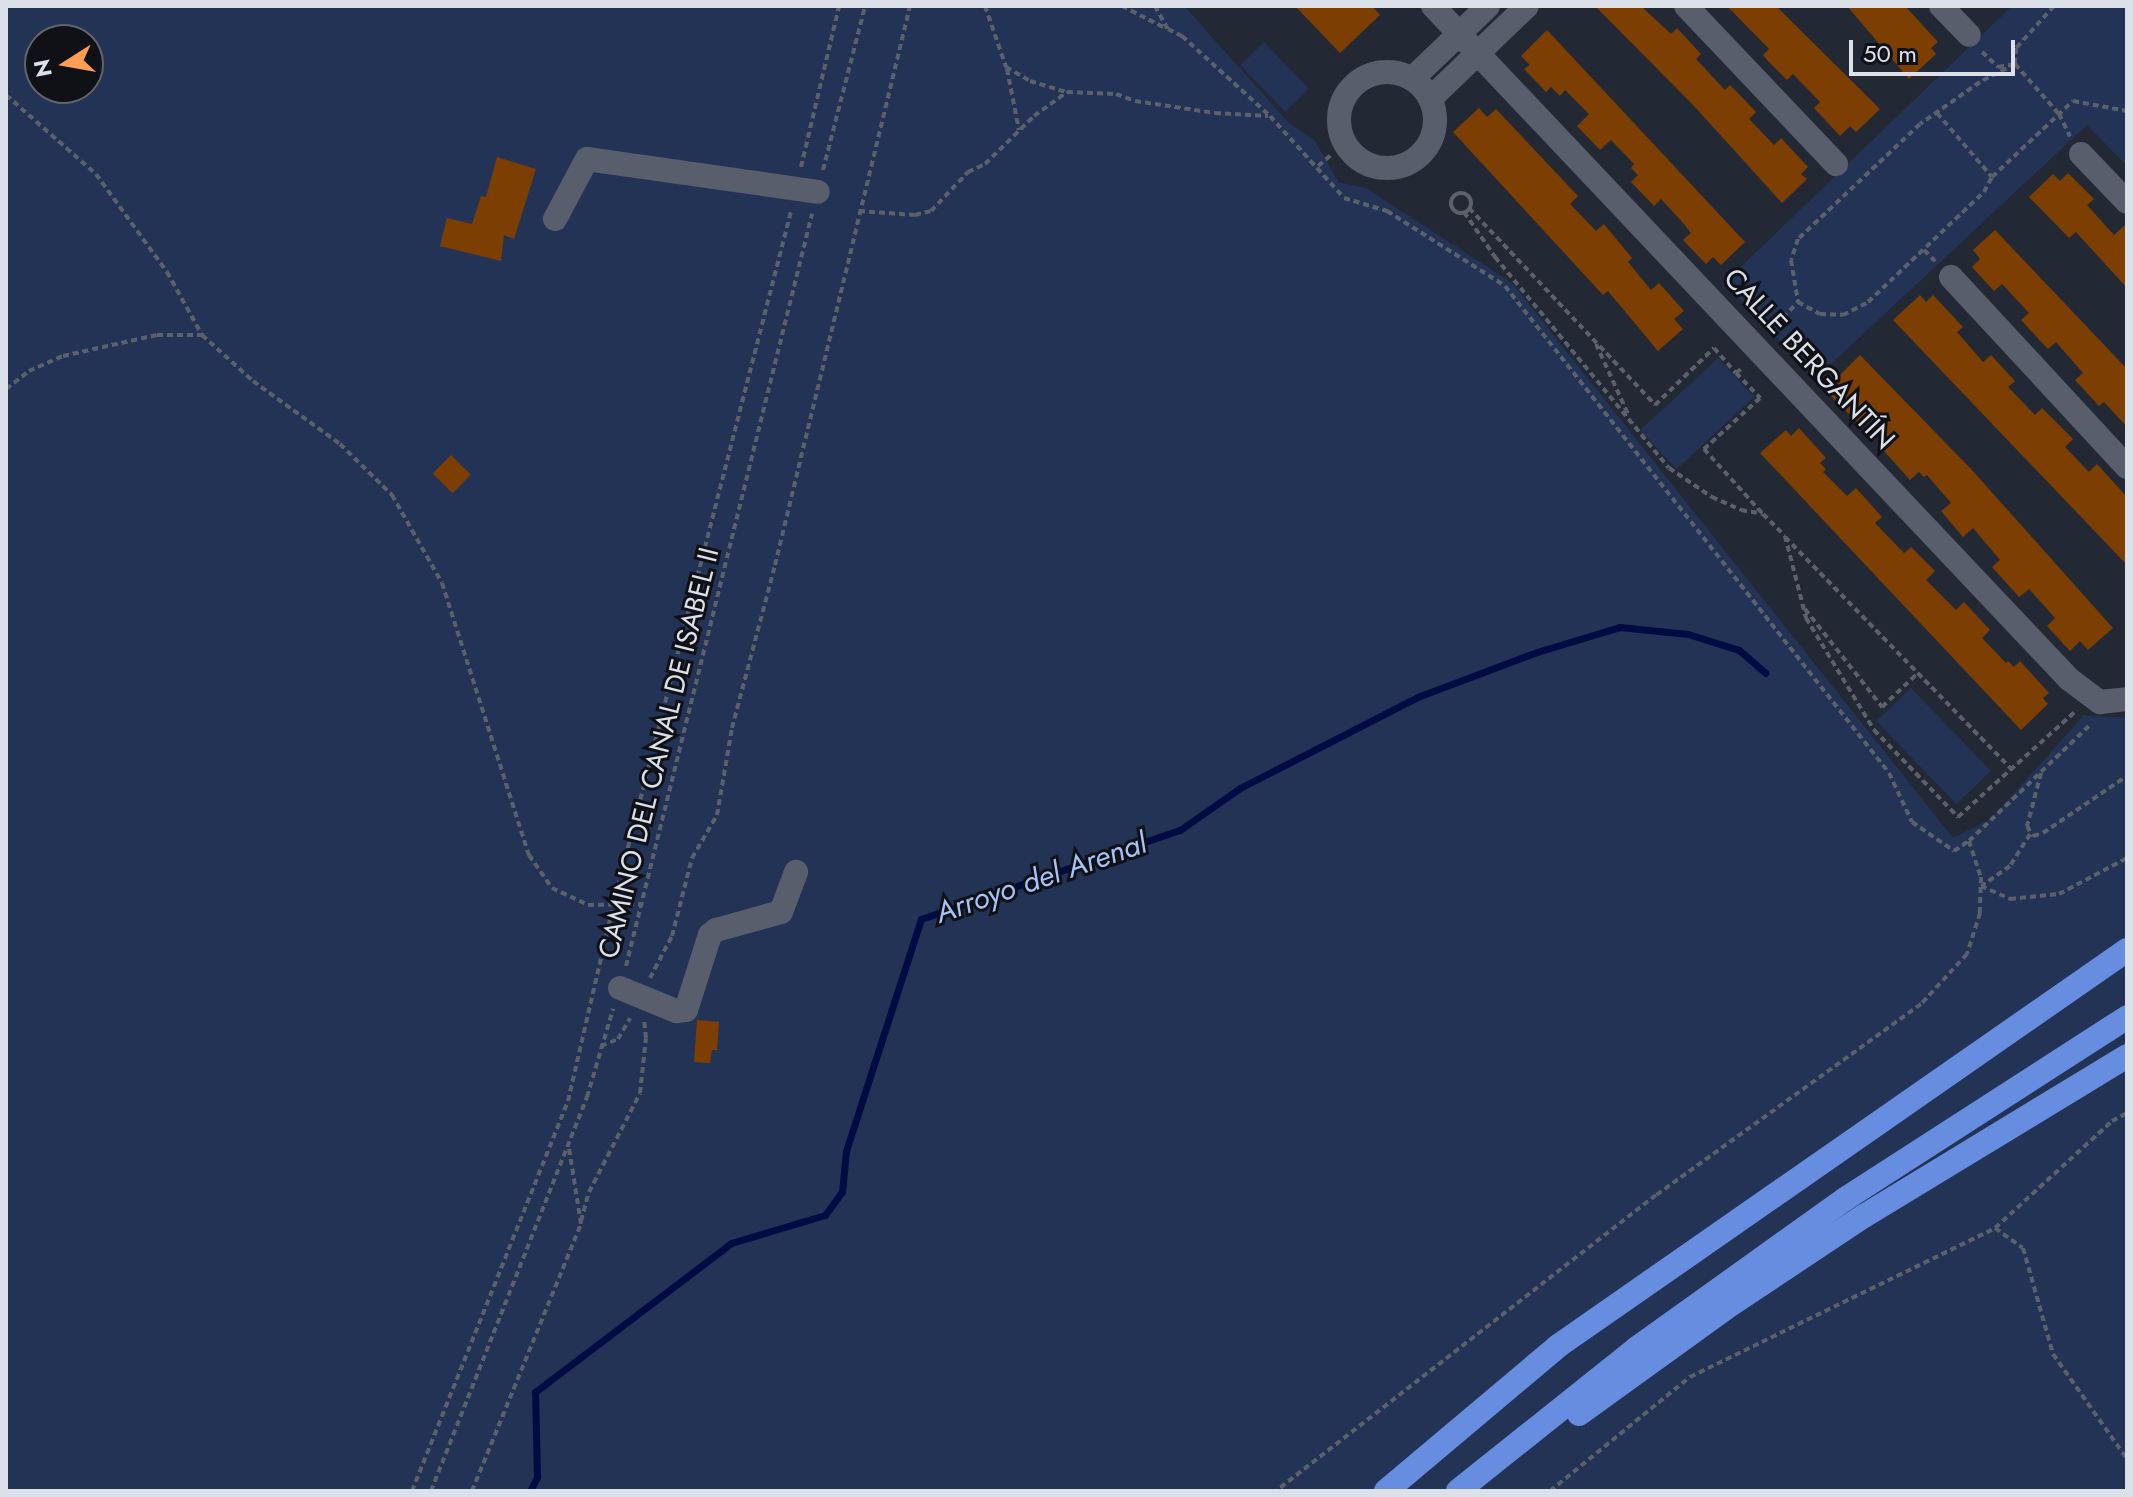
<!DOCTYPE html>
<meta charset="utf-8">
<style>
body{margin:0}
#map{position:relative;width:2133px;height:1497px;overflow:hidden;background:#232934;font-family:Jost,sans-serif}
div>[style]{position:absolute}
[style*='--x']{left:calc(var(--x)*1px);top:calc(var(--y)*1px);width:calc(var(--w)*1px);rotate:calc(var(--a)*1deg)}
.green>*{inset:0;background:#233356;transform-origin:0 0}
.stream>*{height:7px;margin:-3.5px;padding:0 3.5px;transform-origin:3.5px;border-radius:3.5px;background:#000b43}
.building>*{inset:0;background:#7c3f01;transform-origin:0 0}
.path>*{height:4px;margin-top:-2px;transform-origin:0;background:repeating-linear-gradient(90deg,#5b606a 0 6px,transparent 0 10px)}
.path>.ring{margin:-2px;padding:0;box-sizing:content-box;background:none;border:4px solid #5b606a;border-radius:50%}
.minor>*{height:24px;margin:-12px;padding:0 12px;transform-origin:12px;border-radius:12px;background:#585e6c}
.minor>.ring{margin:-12px;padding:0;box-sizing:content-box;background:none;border:24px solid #585e6c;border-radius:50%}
.highway>*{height:24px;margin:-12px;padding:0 12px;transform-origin:12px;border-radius:12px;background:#668ddf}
span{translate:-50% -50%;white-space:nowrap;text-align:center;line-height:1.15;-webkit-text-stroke:6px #0f1116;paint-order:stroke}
.street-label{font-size:28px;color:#dce0e8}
.water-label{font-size:30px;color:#a7c2f8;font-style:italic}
.frame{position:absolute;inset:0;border:8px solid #dce0e8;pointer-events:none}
.north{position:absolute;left:24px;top:24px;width:80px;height:80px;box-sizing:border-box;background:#0f1116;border:2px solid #61646a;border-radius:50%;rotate:259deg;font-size:22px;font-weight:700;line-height:32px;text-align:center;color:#dce0e8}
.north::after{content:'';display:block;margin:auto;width:28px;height:36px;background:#fc9d53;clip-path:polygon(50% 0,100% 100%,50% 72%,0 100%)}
.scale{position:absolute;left:1849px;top:40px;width:166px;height:36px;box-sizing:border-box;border:4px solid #dce0e8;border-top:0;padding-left:10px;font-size:24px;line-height:28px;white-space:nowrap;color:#dce0e8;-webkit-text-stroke:6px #0f1116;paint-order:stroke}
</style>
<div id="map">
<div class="green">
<i style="clip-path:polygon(evenodd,6px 6px,1184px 6px,1288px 122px,1315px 141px,1338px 182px,1366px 188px,1512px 283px,1953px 838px,1991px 819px,2084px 715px,2127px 718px,2127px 1491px,6px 1491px,6px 6px,40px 40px,88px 40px,88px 88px,40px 88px,40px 40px)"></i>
<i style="clip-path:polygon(2012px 6px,2127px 6px,2127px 166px,2087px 125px,1816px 378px,1724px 283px)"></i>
<i style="left:1264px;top:42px;width:65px;height:33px;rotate:46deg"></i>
<i style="left:1718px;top:358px;width:53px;height:106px;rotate:47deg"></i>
<i style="left:1911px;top:688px;width:115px;height:48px;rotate:46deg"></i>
</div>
<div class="stream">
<i style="--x:530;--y:1491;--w:16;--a:-63"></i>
<i style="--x:537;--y:1477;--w:85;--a:-91.3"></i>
<i style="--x:535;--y:1392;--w:246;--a:-37.2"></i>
<i style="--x:731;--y:1243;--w:98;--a:-16.6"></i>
<i style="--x:825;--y:1215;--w:29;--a:-54"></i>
<i style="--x:842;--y:1192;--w:41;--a:-84.4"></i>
<i style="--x:846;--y:1151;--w:244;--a:-72.1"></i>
<i style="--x:921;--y:919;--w:274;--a:-19"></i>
<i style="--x:1180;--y:830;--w:73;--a:-35"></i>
<i style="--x:1240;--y:788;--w:202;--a:-27.1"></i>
<i style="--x:1420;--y:696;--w:125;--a:-20.6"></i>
<i style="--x:1537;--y:652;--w:87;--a:-16.8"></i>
<i style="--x:1620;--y:627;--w:68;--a:5.9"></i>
<i style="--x:1688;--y:634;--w:53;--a:17.4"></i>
<i style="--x:1739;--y:650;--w:35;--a:41"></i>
</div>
<div class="building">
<i style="clip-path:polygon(1295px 6px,1372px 6px,1380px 15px,1340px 53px)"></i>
<i style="clip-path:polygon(1595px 6px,1641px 6px,1671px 34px,1677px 28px,1701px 54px,1696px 59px,1725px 90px,1730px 85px,1756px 112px,1749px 119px,1774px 145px,1781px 138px,1808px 167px,1801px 174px,1807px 179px,1782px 203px,1694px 106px)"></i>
<i style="clip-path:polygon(1727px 6px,1776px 6px,1880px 109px,1856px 132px,1850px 126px,1840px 136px,1814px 108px,1820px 102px,1793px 74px,1787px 80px,1769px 62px,1763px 55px,1769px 49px)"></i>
<i style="clip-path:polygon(1847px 6px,1905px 6px,1938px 42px,1931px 48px,1936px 54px,1909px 79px)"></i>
<i style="clip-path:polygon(1547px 30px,1745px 242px,1721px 265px,1713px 257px,1706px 264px,1683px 240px,1691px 233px,1684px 224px,1661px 199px,1654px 206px,1631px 182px,1638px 175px,1631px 168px,1634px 164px,1611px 140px,1600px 150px,1577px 126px,1589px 114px,1565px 90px,1560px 96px,1551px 87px,1546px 92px,1524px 69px,1530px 65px,1521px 56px)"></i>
<i style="clip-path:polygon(1479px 108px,1487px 117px,1496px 109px,1578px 196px,1570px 204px,1596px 231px,1604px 224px,1632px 258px,1628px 262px,1651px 290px,1659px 283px,1684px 311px,1674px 319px,1683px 329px,1658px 351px,1608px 291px,1603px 295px,1453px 132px)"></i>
<i style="clip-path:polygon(497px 157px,536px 169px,514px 239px,504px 235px,501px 261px,440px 246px,447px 218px,472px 224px,481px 196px,486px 197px)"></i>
<i style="clip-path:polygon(2068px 173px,2094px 199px,2087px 205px,2114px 235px,2127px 223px,2127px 288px,2076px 232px,2069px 238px,2029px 197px,2053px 174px,2060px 181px)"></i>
<i style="clip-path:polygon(1995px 230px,2127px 369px,2127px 427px,2104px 402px,2099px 406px,2075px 380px,2083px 373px,2056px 342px,2048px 349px,2021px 320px,2029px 313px,2002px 284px,1994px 291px,1972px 267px,1980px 259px,1973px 250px)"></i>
<i style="clip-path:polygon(1920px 295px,1926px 302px,1933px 295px,1963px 327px,1957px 332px,1983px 362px,1991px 355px,2015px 381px,2008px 387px,2035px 415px,2042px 408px,2073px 439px,2065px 447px,2089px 472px,2097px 464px,2127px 497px,2127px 565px,1893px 320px)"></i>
<i style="clip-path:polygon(1860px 355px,1971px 469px,2113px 628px,2088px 650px,2080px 641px,2070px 651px,2047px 626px,2055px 618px,2029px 589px,2019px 597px,1992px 567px,2000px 560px,1973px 528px,1963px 537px,1941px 511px,1951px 503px,1927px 475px,1924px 477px,1919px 472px,1910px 480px,1884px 451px,1893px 443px,1869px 416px,1860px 425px,1830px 395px,1839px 386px,1834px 381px)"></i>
<i style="clip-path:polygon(1799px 428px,1826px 458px,1820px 463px,1826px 469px,1823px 472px,1847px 496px,1856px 488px,1882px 517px,1875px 523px,1904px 553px,1911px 547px,1935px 571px,1926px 580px,1956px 610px,1964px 602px,1990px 630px,1982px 638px,2006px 663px,2008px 661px,2014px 667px,2020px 661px,2049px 693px,2043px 698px,2048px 704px,2021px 730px,1760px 453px,1786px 430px,1791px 436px)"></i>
<i style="left:451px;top:455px;width:28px;height:26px;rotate:45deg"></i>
<i style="clip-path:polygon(697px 1020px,719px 1022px,717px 1050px,712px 1050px,710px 1063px,694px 1062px)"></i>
</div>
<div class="path">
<i style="--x:985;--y:6;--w:65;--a:71"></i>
<i style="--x:1006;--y:67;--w:28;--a:30"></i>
<i style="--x:1030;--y:81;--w:39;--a:17"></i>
<i style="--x:1122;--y:6;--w:48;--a:27.1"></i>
<i style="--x:1155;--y:6;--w:26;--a:61"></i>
<i style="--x:1168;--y:29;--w:16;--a:27"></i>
<i style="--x:1182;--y:36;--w:119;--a:42.3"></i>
<i style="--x:1270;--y:116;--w:110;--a:47.9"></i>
<i style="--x:1344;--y:198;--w:45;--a:16.8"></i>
<i style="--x:1387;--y:211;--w:140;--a:32.4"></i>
<i style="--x:1505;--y:286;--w:620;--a:51.74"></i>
<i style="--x:1889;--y:773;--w:54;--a:64.9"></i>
<i style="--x:1912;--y:822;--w:51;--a:34.6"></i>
<i style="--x:1954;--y:851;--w:18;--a:-34"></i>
<i style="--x:1969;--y:841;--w:38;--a:72"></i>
<i style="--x:1981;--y:877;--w:36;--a:92"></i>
<i style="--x:1980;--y:913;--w:43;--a:107.6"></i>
<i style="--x:1967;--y:954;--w:68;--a:132.6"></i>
<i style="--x:1921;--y:1004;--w:327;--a:144.2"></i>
<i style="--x:1656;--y:1195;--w:482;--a:142.1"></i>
<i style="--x:2054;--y:6;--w:57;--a:132.1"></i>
<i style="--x:2016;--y:48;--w:16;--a:94"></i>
<i style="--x:2015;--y:64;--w:39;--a:153"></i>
<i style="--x:1980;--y:82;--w:73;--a:145"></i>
<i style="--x:1920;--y:124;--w:168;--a:136.7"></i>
<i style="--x:1798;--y:239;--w:22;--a:108"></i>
<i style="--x:1791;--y:260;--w:43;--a:80.5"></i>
<i style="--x:1798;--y:302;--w:25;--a:29"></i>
<i style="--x:1820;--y:314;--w:23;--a:2"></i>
<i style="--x:1843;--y:315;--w:28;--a:-27"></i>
<i style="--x:1868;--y:302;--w:160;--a:-43.5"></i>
<i style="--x:1984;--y:192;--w:17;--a:-62"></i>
<i style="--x:1992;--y:177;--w:111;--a:-43.2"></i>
<i style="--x:2073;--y:101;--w:55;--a:10.5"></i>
<i style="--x:1982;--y:52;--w:22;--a:43"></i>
<i style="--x:1998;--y:67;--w:17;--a:-10"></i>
<i style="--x:2015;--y:64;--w:67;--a:48.7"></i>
<i style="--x:2059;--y:114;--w:25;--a:64"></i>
<i style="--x:1007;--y:69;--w:62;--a:78.9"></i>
<i style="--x:6;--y:95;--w:120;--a:41.3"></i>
<i style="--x:96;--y:174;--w:121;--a:54.1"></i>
<i style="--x:167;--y:272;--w:72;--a:60.9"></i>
<i style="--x:1937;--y:113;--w:84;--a:49.3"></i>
<i style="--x:1318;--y:166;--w:17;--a:-40"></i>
<i style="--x:801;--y:167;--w:165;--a:-76.7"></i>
<i style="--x:823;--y:170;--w:169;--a:-75.6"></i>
<i class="ring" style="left:1451px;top:193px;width:16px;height:16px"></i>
<i style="--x:1469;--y:208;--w:271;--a:46.6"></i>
<i style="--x:1655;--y:405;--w:82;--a:-44"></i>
<i style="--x:1714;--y:348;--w:33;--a:49"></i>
<i style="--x:1736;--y:373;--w:6;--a:-39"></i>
<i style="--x:859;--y:211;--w:56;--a:4.1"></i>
<i style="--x:915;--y:215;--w:16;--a:-14"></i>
<i style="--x:931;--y:211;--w:54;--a:-46.5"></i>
<i style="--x:968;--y:172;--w:19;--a:-25"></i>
<i style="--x:985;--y:164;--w:69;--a:-44.4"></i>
<i style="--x:1034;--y:116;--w:41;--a:-36"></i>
<i style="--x:1067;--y:92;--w:49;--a:2.3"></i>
<i style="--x:1116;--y:94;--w:20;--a:20"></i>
<i style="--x:1135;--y:101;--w:81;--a:8.5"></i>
<i style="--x:1215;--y:113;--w:53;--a:3.2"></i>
<i style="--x:1464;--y:212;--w:55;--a:55.4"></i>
<i style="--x:1495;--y:257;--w:273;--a:50.5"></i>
<i style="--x:1669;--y:468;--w:52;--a:34"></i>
<i style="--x:1712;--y:497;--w:32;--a:24"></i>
<i style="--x:1741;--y:510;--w:22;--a:10"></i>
<i style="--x:1763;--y:514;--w:31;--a:45"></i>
<i style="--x:1785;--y:536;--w:85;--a:75.6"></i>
<i style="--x:1806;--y:618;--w:131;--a:58.7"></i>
<i style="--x:1874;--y:730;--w:121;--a:46"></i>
<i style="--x:1958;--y:817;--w:160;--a:-42"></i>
<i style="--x:1924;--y:250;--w:17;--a:45"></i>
<i style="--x:1769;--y:332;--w:42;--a:-46"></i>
<i style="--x:1596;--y:344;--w:79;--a:65.4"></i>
<i style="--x:1736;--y:373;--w:35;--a:46"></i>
<i style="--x:1760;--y:398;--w:76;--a:137.7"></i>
<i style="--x:1704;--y:449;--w:86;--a:47.8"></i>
<i style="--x:6;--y:389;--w:29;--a:-38"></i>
<i style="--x:29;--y:371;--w:37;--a:-24"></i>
<i style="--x:63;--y:356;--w:96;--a:-12.6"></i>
<i style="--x:157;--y:335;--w:45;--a:0"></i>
<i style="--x:202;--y:335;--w:69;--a:42"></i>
<i style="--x:253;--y:381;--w:107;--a:35.9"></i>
<i style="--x:340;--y:444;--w:73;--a:44.4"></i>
<i style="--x:392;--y:495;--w:101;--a:60.4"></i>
<i style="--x:442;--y:583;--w:286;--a:72.3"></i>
<i style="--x:529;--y:855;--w:40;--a:55.1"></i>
<i style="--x:552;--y:888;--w:40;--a:25"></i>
<i style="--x:588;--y:905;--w:55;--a:-1"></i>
<i style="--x:1785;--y:537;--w:325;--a:45.7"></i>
<i style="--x:1805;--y:609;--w:125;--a:51.8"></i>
<i style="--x:1882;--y:707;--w:50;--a:-43.4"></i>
<i style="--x:2041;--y:773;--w:55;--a:104.8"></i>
<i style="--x:2027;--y:826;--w:12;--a:59"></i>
<i style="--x:2033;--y:836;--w:10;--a:-17"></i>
<i style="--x:2043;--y:833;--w:102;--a:-34.2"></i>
<i style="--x:2030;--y:834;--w:38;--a:122"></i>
<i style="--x:2010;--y:866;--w:35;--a:145"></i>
<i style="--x:1981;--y:886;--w:32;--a:24"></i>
<i style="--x:2010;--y:899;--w:49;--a:-5.8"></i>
<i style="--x:2059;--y:894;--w:77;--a:-27.9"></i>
<i style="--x:1969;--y:841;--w:169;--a:-43.8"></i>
<i style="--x:626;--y:966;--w:775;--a:-76.11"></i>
<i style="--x:650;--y:978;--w:47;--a:-62.4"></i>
<i style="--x:672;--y:936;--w:81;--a:-75.6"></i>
<i style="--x:692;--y:858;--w:50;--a:-59.8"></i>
<i style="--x:717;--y:815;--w:88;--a:-80.2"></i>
<i style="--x:732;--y:728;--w:169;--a:-75.2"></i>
<i style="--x:775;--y:565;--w:575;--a:-76.42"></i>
<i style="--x:601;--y:1046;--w:18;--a:-22"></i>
<i style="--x:618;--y:1039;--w:24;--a:-60"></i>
<i style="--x:581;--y:1221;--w:30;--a:-75"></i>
<i style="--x:589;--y:1192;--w:111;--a:-62.7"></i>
<i style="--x:640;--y:1093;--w:55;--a:-83.8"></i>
<i style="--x:646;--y:1038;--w:18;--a:-96"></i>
<i style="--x:1995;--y:1228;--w:34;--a:36"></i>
<i style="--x:2023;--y:1248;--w:110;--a:74.2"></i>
<i style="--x:2053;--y:1354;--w:128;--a:54.8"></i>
<i style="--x:412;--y:1491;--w:420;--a:-68.2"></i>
<i style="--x:568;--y:1101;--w:200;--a:-77"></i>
<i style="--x:613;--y:906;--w:717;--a:-75.63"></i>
<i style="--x:431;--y:1491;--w:424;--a:-68.4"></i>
<i style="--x:587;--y:1097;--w:92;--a:-73.5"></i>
<i style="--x:472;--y:1491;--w:288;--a:-67.8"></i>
<i style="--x:581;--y:1224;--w:77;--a:-99"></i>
<i style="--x:1550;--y:1491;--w:181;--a:-39.2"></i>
<i style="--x:1690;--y:1377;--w:339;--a:-26"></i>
<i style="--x:1995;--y:1228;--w:159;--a:-42.4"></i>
<i style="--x:2112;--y:1121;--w:17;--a:-28"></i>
</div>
<div class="minor">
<i style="--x:1433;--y:6;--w:926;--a:46.62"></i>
<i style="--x:2069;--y:679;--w:39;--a:37"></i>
<i style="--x:2100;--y:702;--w:27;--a:-6"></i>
<i style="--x:1686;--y:6;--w:218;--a:46.5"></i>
<i style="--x:1941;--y:6;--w:40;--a:46"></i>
<i class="ring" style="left:1339px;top:72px;width:72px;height:72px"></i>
<i style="--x:1412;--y:79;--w:105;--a:-43.8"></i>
<i style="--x:1430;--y:99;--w:134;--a:-43.8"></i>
<i style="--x:2081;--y:154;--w:66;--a:46.2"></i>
<i style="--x:555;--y:219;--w:68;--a:-61.9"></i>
<i style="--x:587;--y:159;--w:233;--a:8.1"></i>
<i style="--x:1951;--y:277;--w:259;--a:47.2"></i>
<i style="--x:620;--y:988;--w:61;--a:22.3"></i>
<i style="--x:676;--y:1011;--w:10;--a:-6"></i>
<i style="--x:686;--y:1010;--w:79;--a:-72.3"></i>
<i style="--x:710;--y:935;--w:8;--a:-40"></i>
<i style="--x:716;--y:930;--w:67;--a:-15.5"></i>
<i style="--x:781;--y:912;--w:43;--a:-69.4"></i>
</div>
<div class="highway">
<i style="--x:1579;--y:1414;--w:190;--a:-35.8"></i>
<i style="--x:1733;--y:1303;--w:157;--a:-33.6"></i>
<i style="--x:1864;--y:1216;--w:308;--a:-31.3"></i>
<i style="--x:1386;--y:1491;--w:225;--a:-40.1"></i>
<i style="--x:1558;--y:1346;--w:693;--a:-34.84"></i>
<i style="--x:1458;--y:1491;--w:229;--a:-38.6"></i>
<i style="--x:1637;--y:1348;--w:256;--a:-35.6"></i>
<i style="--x:1845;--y:1199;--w:336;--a:-32.8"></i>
</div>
<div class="street-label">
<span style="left:1809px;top:359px;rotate:47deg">CALLE BERGANTÍN</span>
<span style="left:659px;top:753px;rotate:-76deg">CAMINO DEL CANAL DE ISABEL II</span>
</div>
<div class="water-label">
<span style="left:1041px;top:878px;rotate:-19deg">Arroyo del Arenal</span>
</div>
<div class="frame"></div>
<div class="north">N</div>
<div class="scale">50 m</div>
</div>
